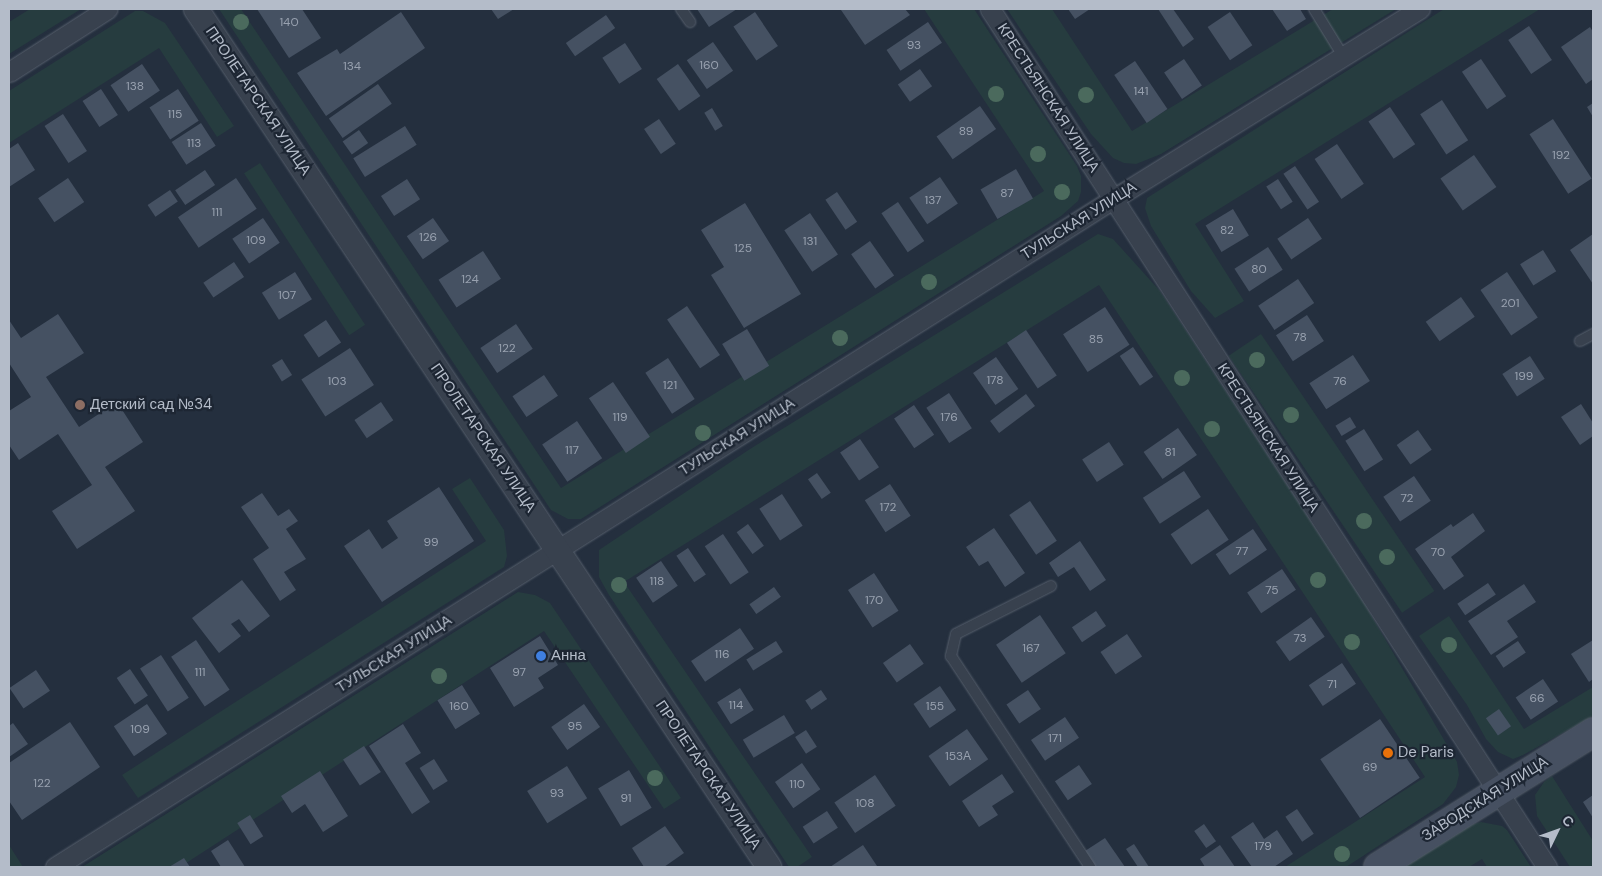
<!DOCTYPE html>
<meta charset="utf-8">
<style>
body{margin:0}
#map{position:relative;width:1602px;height:876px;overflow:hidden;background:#242f3e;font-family:"DM Sans",sans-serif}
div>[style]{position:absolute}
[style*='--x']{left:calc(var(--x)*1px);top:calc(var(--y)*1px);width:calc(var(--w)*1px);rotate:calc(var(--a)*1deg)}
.green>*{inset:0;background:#263c3f;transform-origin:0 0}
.building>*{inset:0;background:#455162;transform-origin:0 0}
.roads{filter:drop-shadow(0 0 1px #565f6c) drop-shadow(0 0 1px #565f6c)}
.service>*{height:10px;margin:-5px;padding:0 5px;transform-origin:5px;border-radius:5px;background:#38414e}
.minor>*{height:19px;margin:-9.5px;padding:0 9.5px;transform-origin:9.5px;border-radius:9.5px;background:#38414e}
.tertiary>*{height:24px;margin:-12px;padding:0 12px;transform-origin:12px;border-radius:12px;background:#38414e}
.secondary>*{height:28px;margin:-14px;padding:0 14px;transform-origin:14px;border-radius:14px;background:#465061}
.trees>*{width:16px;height:16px;margin:-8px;border-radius:50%;background:#4b6a5d}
.dots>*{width:14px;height:14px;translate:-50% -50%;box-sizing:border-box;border:2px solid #1d2633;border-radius:50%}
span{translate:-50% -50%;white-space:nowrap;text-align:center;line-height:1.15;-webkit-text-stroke:4.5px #1d2633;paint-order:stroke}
.number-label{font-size:12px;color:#98a1af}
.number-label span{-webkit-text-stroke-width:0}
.street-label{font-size:15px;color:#b4bcc9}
.poi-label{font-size:15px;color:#b4bcc9}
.left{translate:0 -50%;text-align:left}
.frame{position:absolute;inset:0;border:10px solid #b4bcc9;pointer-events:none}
.north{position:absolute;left:1532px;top:806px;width:50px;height:50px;-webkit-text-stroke:4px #1d2633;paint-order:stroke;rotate:48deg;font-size:14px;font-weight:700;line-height:20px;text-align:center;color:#b4bcc9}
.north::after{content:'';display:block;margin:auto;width:18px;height:22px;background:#b4bcc9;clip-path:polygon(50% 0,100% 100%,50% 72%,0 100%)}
</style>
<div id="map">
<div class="green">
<i style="clip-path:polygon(30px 9px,81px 9px,9px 54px,9px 22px)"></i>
<i style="clip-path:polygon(219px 9px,241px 9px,561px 488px,1044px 191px,924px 9px,974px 9px,1077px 166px,1081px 176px,1081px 192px,1078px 201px,1061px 216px,581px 519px,568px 519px,551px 510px)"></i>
<i style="clip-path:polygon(1007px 9px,1052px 9px,1132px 131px,1333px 9px,1396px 9px,1161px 154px,1136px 164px,1124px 163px,1113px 158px,1091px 134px)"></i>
<i style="clip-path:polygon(1444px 9px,1540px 9px,1195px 224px,1244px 301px,1215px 318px,1191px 291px,1151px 226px,1145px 208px,1147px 198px)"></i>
<i style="clip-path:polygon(135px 11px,143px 11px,165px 23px,234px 126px,217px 137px,159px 48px,9px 143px,9px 91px)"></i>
<i style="left:260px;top:163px;width:193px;height:19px;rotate:57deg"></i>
<i style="clip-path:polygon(1098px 234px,1113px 239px,1160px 291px,1364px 603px,1457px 762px,1459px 775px,1456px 787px,1443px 804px,1346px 867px,1285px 867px,1425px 777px,1099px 285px,624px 582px,812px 857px,797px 867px,789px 867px,609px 595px,599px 577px,599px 550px,750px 449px)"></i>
<i style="left:1261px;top:334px;width:310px;height:39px;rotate:56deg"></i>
<i style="clip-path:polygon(470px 478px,504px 530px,507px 556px,504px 567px,138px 798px,122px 775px,486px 541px,452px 489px)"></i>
<i style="clip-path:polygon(518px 592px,535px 595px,550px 603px,681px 798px,664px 809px,544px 631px,180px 867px,82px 867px)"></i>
<i style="clip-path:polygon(1449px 616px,1524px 729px,1593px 687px,1593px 716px,1523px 755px,1513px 759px,1498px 752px,1486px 739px,1467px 705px,1419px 636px)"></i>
<i style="clip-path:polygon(1552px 776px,1593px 841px,1593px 867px,1570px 867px,1537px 816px,1535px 795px,1544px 782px)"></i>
<i style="clip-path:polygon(1481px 822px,1502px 826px,1507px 830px,1531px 867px,1487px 867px,1482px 859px,1469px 867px,1401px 867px,1471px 825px)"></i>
<i style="clip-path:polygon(9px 845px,23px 867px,9px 867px)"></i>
</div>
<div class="building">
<i style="clip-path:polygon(257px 9px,302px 9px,321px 38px,289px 58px)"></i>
<i style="clip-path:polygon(491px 9px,514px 9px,498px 19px)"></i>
<i style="clip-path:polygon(697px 9px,737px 9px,709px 27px)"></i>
<i style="clip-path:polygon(843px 9px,905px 9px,910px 15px,865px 45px,841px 10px)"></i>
<i style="clip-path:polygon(1068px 9px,1090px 9px,1075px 19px)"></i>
<i style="clip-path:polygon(1158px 9px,1173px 9px,1194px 39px,1183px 47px)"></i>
<i style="clip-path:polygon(1272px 9px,1300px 9px,1306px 19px,1287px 31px)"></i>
<i style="clip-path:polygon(401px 12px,425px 48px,326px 116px,297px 73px,337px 49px,340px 54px)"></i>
<i style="left:755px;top:12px;width:41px;height:26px;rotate:56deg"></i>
<i style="left:1230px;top:12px;width:40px;height:27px;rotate:56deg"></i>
<i style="left:606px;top:15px;width:16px;height:49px;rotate:55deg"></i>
<i style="left:928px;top:22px;width:25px;height:50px;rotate:56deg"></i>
<i style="left:1529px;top:26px;width:41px;height:25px;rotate:56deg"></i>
<i style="clip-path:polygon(1590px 27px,1593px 32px,1593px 79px,1586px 84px,1561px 47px)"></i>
<i style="left:713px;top:42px;width:35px;height:32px;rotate:55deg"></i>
<i style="left:625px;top:43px;width:31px;height:27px;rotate:57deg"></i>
<i style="left:1184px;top:59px;width:32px;height:24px;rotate:56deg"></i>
<i style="left:1481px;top:59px;width:45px;height:23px;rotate:56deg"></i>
<i style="left:1135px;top:61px;width:58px;height:25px;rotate:56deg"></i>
<i style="left:142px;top:64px;width:32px;height:38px;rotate:56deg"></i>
<i style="left:678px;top:64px;width:39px;height:26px;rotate:55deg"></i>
<i style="left:920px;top:69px;width:21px;height:27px;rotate:55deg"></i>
<i style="left:378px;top:84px;width:24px;height:60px;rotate:55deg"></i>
<i style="left:101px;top:89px;width:31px;height:22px;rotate:57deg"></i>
<i style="left:178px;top:89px;width:38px;height:34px;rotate:57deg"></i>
<i style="left:1442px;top:100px;width:48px;height:26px;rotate:57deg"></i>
<i style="clip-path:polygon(1593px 103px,1593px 117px,1587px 107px)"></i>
<i style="left:980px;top:106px;width:28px;height:53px;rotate:55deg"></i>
<i style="left:1390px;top:107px;width:45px;height:26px;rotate:56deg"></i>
<i style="left:712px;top:108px;width:21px;height:9px;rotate:59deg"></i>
<i style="left:63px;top:114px;width:44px;height:22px;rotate:57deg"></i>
<i style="left:659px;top:119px;width:30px;height:18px;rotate:56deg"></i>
<i style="left:1553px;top:119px;width:71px;height:28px;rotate:57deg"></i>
<i style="left:201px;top:123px;width:27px;height:35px;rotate:57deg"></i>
<i style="left:405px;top:126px;width:22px;height:61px;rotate:58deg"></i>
<i style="left:359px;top:130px;width:16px;height:20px;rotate:55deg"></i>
<i style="clip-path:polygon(18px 143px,35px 170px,9px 187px,9px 149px)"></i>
<i style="left:1337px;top:144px;width:48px;height:27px;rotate:56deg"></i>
<i style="left:1474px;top:155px;width:39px;height:41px;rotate:55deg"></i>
<i style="left:1295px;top:166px;width:43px;height:14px;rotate:56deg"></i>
<i style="left:1016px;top:169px;width:34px;height:41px;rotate:60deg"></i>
<i style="left:205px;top:170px;width:18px;height:36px;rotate:56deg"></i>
<i style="left:940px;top:177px;width:32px;height:37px;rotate:56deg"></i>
<i style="left:68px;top:178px;width:29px;height:36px;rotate:56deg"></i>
<i style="left:236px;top:178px;width:37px;height:70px;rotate:56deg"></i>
<i style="left:407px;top:179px;width:24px;height:31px;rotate:57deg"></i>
<i style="left:1278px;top:179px;width:27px;height:14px;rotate:57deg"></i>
<i style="left:170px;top:190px;width:14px;height:27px;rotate:56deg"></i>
<i style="left:837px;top:192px;width:36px;height:14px;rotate:56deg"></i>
<i style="left:898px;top:202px;width:47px;height:20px;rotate:56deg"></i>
<i style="clip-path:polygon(745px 203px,801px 294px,744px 328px,711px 275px,724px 267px,701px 230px)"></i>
<i style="left:1233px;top:209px;width:31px;height:32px;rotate:59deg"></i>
<i style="left:810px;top:213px;width:50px;height:31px;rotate:56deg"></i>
<i style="left:263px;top:218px;width:30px;height:37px;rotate:56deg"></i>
<i style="left:433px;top:218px;width:28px;height:32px;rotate:55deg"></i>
<i style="left:1308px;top:218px;width:25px;height:37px;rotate:56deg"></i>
<i style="clip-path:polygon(1593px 234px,1593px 284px,1570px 250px)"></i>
<i style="left:870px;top:241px;width:42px;height:23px;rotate:55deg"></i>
<i style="left:1268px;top:247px;width:27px;height:40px;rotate:57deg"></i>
<i style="left:1543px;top:250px;width:25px;height:27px;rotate:58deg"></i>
<i style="left:483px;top:251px;width:33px;height:53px;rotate:57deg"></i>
<i style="left:234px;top:262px;width:18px;height:37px;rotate:56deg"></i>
<i style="left:295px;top:272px;width:32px;height:39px;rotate:58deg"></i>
<i style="left:1507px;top:272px;width:55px;height:32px;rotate:56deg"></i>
<i style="left:1298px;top:279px;width:29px;height:48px;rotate:56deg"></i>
<i style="left:1461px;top:297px;width:24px;height:43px;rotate:55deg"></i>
<i style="left:687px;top:306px;width:59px;height:24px;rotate:56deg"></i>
<i style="left:1105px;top:307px;width:45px;height:50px;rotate:57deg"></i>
<i style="clip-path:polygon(58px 314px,84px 353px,46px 377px,79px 427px,117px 402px,143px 442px,105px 467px,135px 511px,77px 549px,52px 511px,92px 485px,58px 434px,19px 460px,9px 445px,9px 411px,31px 397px,9px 363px,9px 320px,21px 338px)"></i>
<i style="left:1307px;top:315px;width:31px;height:37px;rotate:57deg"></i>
<i style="left:326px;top:320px;width:27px;height:27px;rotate:56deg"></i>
<i style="left:516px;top:324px;width:30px;height:43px;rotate:56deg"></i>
<i style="left:747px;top:329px;width:43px;height:29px;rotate:59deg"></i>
<i style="left:1026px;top:330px;width:55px;height:23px;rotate:56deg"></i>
<i style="left:1133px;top:347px;width:36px;height:16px;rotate:56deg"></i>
<i style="left:350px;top:348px;width:44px;height:58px;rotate:57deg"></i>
<i style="left:1353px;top:355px;width:31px;height:52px;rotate:57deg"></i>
<i style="left:1530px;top:356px;width:27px;height:33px;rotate:57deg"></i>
<i style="left:996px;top:357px;width:39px;height:28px;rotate:55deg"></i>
<i style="left:668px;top:358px;width:49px;height:27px;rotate:57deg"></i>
<i style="left:282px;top:359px;width:19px;height:12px;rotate:58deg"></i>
<i style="left:544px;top:375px;width:25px;height:38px;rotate:56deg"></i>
<i style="left:613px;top:382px;width:66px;height:29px;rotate:56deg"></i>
<i style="left:949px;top:393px;width:42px;height:27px;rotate:57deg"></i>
<i style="left:1026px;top:394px;width:15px;height:45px;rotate:53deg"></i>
<i style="left:381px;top:402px;width:22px;height:32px;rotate:56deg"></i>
<i style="clip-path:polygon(1581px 404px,1593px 423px,1593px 436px,1580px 445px,1561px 417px)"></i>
<i style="left:914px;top:405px;width:36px;height:24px;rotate:56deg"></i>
<i style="left:1350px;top:417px;width:12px;height:17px;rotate:59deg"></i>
<i style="left:577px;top:421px;width:45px;height:42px;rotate:56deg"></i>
<i style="left:1178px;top:428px;width:33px;height:42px;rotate:55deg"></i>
<i style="left:1364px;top:429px;width:36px;height:22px;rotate:58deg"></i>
<i style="left:1418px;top:430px;width:24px;height:26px;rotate:55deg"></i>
<i style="left:860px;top:439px;width:34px;height:24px;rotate:56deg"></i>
<i style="left:1109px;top:442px;width:27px;height:32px;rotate:57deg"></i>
<i style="left:1184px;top:471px;width:31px;height:49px;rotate:57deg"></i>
<i style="left:817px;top:473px;width:24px;height:11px;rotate:55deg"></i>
<i style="left:1414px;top:476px;width:30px;height:37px;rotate:56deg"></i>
<i style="left:890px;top:484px;width:38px;height:30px;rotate:57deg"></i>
<i style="clip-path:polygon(439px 487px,474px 541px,382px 602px,344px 546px,369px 529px,382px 549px,398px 538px,387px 521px)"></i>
<i style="clip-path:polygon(262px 493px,278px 516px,289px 509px,298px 521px,286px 529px,306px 559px,284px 572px,296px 590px,280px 601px,253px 559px,269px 548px,241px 507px)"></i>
<i style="left:782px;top:494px;width:38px;height:27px;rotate:57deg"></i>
<i style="left:1030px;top:501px;width:48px;height:25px;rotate:56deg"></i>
<i style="left:1208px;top:509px;width:37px;height:45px;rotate:56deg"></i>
<i style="clip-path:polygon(1473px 513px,1485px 531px,1451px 557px,1464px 576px,1444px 590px,1415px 549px,1451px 524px,1453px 527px)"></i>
<i style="left:748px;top:524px;width:27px;height:14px;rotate:54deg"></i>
<i style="clip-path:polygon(994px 528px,1025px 573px,1005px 587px,988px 561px,979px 566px,966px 547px)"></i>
<i style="left:1253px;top:529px;width:25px;height:45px;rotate:56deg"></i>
<i style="left:723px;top:534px;width:46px;height:22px;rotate:56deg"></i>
<i style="clip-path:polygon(1080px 541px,1106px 580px,1090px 591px,1074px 567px,1058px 577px,1049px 563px)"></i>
<i style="left:688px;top:548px;width:32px;height:14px;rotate:56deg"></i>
<i style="left:661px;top:561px;width:30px;height:30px;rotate:56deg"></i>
<i style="left:1282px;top:569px;width:25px;height:42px;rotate:56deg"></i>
<i style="left:874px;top:573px;width:45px;height:31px;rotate:57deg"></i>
<i style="clip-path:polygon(242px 580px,270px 616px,249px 632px,239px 619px,231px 624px,241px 636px,219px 653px,192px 618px)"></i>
<i style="left:1488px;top:583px;width:14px;height:37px;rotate:56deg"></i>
<i style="clip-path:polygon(1524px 584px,1536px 602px,1507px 621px,1518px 637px,1491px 655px,1468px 621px)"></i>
<i style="left:774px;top:587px;width:12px;height:30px;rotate:55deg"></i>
<i style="left:1096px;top:611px;width:18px;height:29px;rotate:56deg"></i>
<i style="left:1040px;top:615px;width:46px;height:53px;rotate:56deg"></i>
<i style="left:1311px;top:617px;width:24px;height:43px;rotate:55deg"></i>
<i style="left:740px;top:628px;width:25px;height:59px;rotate:56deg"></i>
<i style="left:1127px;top:634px;width:27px;height:32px;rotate:56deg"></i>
<i style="clip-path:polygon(540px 636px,558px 665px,538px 678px,544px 688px,514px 707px,490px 668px)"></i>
<i style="left:196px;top:640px;width:60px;height:30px;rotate:56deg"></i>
<i style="clip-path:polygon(1593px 640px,1593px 679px,1589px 682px,1571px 654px)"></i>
<i style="left:776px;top:641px;width:13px;height:35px;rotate:58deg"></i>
<i style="left:1518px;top:641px;width:14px;height:27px;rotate:56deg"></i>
<i style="left:910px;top:644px;width:24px;height:33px;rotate:55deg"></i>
<i style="left:161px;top:655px;width:51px;height:25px;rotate:57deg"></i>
<i style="left:1342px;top:663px;width:25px;height:40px;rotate:56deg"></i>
<i style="left:130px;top:669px;width:32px;height:16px;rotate:56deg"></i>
<i style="left:36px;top:670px;width:25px;height:32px;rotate:56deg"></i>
<i style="left:1543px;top:679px;width:27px;height:33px;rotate:56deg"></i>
<i style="left:462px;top:685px;width:34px;height:29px;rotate:58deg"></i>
<i style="left:940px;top:686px;width:29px;height:32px;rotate:56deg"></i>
<i style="left:740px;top:688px;width:26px;height:27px;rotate:58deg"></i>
<i style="left:821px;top:690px;width:11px;height:19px;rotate:56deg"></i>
<i style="left:1028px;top:690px;width:23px;height:26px;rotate:56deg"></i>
<i style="left:147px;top:704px;width:36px;height:40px;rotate:56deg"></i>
<i style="left:584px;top:704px;width:28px;height:40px;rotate:55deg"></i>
<i style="left:1499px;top:709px;width:21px;height:16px;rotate:55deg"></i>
<i style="left:784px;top:715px;width:21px;height:48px;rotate:59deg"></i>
<i style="left:1065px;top:717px;width:25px;height:41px;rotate:56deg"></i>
<i style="left:1380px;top:719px;width:71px;height:72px;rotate:56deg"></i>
<i style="clip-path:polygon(70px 722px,100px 767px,22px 820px,9px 801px,9px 763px)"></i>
<i style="clip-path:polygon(13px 723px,28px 744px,9px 757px,9px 726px)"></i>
<i style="clip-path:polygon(403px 724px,421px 753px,405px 763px,430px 802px,412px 814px,369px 746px)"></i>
<i style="left:967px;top:729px;width:37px;height:47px;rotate:55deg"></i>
<i style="left:806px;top:730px;width:20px;height:13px;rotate:57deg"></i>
<i style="left:364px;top:746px;width:31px;height:25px;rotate:57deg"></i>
<i style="left:434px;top:759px;width:26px;height:17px;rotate:58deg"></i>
<i style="left:802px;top:763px;width:32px;height:33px;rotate:55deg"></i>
<i style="left:1079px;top:765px;width:23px;height:29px;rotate:56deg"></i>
<i style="left:567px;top:766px;width:38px;height:47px;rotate:58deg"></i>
<i style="left:629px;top:770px;width:44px;height:36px;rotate:59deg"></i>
<i style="clip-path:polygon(320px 771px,348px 816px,323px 832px,305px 804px,292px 813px,281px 796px)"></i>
<i style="clip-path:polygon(1002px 774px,1014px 792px,992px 806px,998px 815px,979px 827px,962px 801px)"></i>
<i style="left:875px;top:775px;width:37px;height:49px;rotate:56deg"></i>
<i style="clip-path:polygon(1593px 795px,1593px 818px,1583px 802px)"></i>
<i style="left:1297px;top:809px;width:30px;height:14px;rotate:56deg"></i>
<i style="left:827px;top:811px;width:20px;height:29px;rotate:57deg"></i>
<i style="left:250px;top:815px;width:25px;height:15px;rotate:58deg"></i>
<i style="clip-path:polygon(1253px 822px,1264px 839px,1277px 830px,1293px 854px,1274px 867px,1252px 867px,1231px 837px)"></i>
<i style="left:1204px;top:824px;width:21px;height:12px;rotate:55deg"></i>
<i style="clip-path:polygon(665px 826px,684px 853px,664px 867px,644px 867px,632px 848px)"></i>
<i style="clip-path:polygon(1105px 838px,1125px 867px,1095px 867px,1085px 851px)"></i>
<i style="clip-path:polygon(228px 840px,245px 867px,221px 867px,211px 851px)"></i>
<i style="clip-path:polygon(1134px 844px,1149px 867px,1138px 867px,1126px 849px)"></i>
<i style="clip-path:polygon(863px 845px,877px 866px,830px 867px)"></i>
<i style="clip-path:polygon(1220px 845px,1235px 867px,1205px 867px,1200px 859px)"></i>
<i style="clip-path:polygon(184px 858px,190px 867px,169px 867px)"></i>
</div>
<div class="roads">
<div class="service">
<i style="--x:681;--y:9;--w:16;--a:55"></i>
<i style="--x:1314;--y:9;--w:55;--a:58.3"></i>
<i style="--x:1580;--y:341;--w:15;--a:-28"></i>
<i style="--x:1051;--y:586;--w:106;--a:153.2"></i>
<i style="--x:956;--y:634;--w:23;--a:103"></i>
<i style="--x:951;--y:656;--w:253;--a:56.6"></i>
</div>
<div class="minor">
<i style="--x:990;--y:9;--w:1023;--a:57.01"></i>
<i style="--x:9;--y:72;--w:117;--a:-32.7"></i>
<i style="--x:55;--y:867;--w:1251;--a:-32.27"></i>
<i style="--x:1113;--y:199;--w:361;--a:-31.8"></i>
</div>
<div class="tertiary">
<i style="--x:196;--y:9;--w:1032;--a:56.26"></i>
</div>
<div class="secondary">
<i style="--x:1378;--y:867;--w:254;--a:-32.1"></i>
</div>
</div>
<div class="trees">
<i style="left:241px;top:22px"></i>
<i style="left:996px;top:94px"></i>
<i style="left:1086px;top:95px"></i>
<i style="left:1038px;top:154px"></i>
<i style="left:1062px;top:192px"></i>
<i style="left:929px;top:282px"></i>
<i style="left:840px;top:338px"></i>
<i style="left:1257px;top:360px"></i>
<i style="left:1182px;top:378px"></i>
<i style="left:1291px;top:415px"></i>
<i style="left:1212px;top:429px"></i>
<i style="left:703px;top:433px"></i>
<i style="left:1364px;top:521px"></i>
<i style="left:1387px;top:557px"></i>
<i style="left:1318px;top:580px"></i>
<i style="left:619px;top:585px"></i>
<i style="left:1352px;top:642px"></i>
<i style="left:1449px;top:645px"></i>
<i style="left:439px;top:676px"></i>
<i style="left:655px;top:778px"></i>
<i style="left:1342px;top:854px"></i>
</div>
<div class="dots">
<i style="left:80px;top:405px;background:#8d6e63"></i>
<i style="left:541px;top:656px;background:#3f7fe0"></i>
<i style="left:1388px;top:753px;background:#e8710a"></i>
</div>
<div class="number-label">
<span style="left:289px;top:23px">140</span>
<span style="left:914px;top:46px">93</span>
<span style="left:709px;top:66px">160</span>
<span style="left:352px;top:67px">134</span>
<span style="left:135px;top:87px">138</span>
<span style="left:1141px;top:92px">141</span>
<span style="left:175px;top:115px">115</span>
<span style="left:966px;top:132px">89</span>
<span style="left:194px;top:144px">113</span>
<span style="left:1561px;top:156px">192</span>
<span style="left:1007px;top:194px">87</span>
<span style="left:933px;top:201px">137</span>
<span style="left:217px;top:213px">111</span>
<span style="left:1227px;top:231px">82</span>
<span style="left:428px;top:238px">126</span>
<span style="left:256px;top:241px">109</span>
<span style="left:810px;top:242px">131</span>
<span style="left:743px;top:249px">125</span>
<span style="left:1259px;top:270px">80</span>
<span style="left:470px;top:280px">124</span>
<span style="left:287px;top:296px">107</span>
<span style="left:1510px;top:304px">201</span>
<span style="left:1300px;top:338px">78</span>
<span style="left:1096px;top:340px">85</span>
<span style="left:507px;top:349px">122</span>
<span style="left:1524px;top:377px">199</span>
<span style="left:995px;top:381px">178</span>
<span style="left:337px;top:382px">103</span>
<span style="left:1340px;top:382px">76</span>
<span style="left:670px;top:386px">121</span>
<span style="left:620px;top:418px">119</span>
<span style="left:949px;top:418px">176</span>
<span style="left:572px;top:451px">117</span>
<span style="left:1170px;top:453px">81</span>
<span style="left:1407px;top:499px">72</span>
<span style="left:888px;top:508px">172</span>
<span style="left:431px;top:543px">99</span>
<span style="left:1242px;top:552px">77</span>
<span style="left:1438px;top:553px">70</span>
<span style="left:657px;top:582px">118</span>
<span style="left:1272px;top:591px">75</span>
<span style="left:874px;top:601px">170</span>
<span style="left:1300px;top:639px">73</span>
<span style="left:1031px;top:649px">167</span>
<span style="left:722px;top:655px">116</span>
<span style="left:200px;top:673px">111</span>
<span style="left:519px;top:673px">97</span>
<span style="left:1332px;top:685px">71</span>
<span style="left:1537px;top:699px">66</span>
<span style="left:736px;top:706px">114</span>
<span style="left:459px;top:707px">160</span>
<span style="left:935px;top:707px">155</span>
<span style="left:575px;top:727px">95</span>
<span style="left:140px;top:730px">109</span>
<span style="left:1055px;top:739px">171</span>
<span style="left:958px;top:757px">153А</span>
<span style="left:1370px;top:768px">69</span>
<span style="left:42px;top:784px">122</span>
<span style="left:797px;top:785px">110</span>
<span style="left:557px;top:794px">93</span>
<span style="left:626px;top:799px">91</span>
<span style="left:865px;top:804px">108</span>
<span style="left:1263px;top:847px">179</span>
</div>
<div class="street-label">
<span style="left:1048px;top:98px;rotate:57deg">КРЕСТЬЯНСКАЯ УЛИЦА</span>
<span style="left:258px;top:101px;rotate:56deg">ПРОЛЕТАРСКАЯ УЛИЦА</span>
<span style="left:1079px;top:221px;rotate:-32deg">ТУЛЬСКАЯ УЛИЦА</span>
<span style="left:737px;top:437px;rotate:-32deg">ТУЛЬСКАЯ УЛИЦА</span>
<span style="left:483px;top:438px;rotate:56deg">ПРОЛЕТАРСКАЯ УЛИЦА</span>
<span style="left:1268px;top:438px;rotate:57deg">КРЕСТЬЯНСКАЯ УЛИЦА</span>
<span style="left:394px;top:654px;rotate:-32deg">ТУЛЬСКАЯ УЛИЦА</span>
<span style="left:708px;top:775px;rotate:56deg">ПРОЛЕТАРСКАЯ УЛИЦА</span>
<span style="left:1485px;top:799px;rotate:-32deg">ЗАВОДСКАЯ УЛИЦА</span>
</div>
<div class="poi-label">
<span class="left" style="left:90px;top:405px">Детский сад №34</span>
<span class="left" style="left:551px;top:656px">Анна</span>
<span class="left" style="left:1398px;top:753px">De Paris</span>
</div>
<div class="frame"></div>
<div class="north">С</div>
</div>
